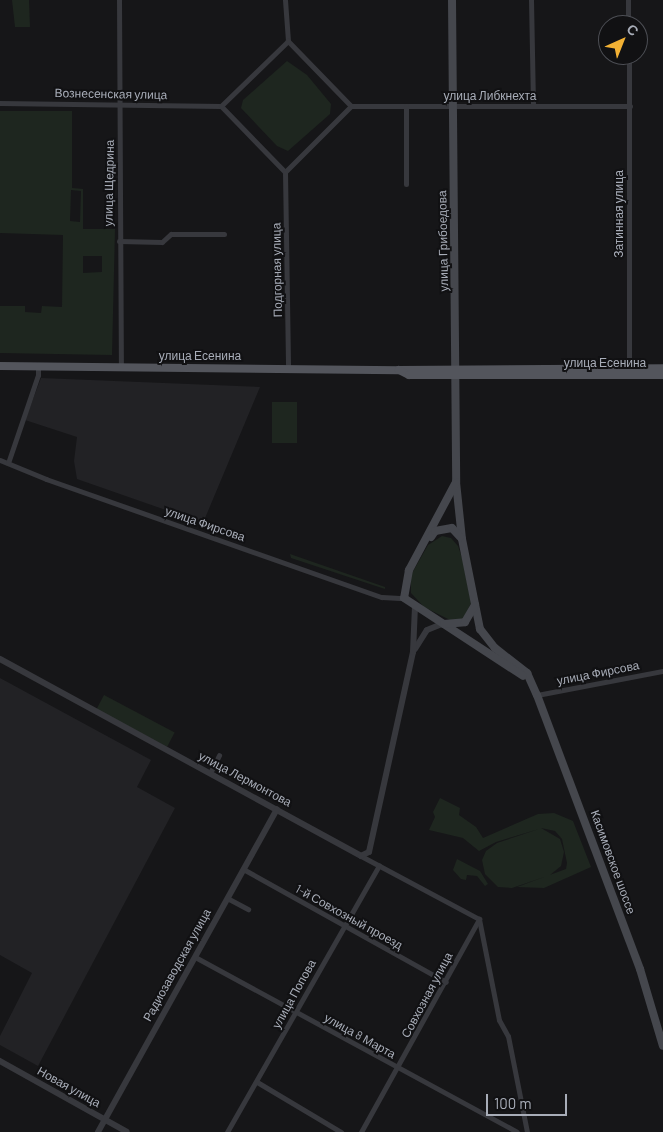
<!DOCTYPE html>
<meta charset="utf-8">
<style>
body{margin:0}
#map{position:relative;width:663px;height:1132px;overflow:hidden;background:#161618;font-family:Barlow,sans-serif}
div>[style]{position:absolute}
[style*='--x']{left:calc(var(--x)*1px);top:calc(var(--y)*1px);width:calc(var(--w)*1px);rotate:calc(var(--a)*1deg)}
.built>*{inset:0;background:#222225}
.green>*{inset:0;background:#1e261f;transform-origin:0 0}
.minor>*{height:5px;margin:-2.5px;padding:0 2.5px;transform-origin:2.5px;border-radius:2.5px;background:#37383d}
.tertiary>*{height:6px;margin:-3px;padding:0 3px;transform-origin:3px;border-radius:3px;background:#37383d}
.secondary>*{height:8px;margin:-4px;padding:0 4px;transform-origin:4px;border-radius:4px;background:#45474d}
.primary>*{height:8px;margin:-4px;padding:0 4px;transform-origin:4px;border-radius:4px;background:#53555c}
span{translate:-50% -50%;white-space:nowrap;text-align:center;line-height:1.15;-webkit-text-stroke:4px #111113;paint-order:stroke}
.street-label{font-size:12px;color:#a8adb8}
.north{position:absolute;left:598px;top:15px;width:50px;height:50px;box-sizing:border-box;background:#111113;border:1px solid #4d4f55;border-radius:50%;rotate:44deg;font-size:14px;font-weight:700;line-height:20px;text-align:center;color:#a8adb8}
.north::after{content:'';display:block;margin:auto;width:18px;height:22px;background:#f2b134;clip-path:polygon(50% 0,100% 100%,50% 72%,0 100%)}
.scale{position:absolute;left:486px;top:1094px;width:81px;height:22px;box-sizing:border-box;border:2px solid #a8adb8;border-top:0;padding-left:6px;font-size:15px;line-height:18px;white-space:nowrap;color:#a8adb8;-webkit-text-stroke:4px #111113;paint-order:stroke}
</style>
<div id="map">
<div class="built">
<i style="clip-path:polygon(41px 378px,260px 387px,203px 523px,77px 479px,74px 461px,77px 437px,25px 420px)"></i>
<i style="clip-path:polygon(0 678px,151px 760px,137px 787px,175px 808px,38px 1066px,0 1045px,0 1036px,32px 973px,0 955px)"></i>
</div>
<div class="green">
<i style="clip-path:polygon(12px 0,29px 0,30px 27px,15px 27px)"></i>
<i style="clip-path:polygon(287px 61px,307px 75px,331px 104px,330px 114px,288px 151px,277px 146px,241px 108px,243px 100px)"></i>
<i style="clip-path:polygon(evenodd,0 111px,72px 111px,72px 188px,83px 189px,83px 229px,115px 229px,112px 355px,0 353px,0 306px,25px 306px,25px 312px,41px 313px,42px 306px,62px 307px,63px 235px,0 233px,0 111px,71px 190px,81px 191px,80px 222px,70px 221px,71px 190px,0 111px,83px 256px,102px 256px,102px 272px,83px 273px,83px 256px)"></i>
<i style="left:272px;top:402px;width:25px;height:41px"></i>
<i style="clip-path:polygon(442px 536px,451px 538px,458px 546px,463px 561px,471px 603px,463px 619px,450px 620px,424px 607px,411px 593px,411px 575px,428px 545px)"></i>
<i style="clip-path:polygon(290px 554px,385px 587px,385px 589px,291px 558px)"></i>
<i style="left:104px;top:695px;width:80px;height:16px;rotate:28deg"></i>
<i style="clip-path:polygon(440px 798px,460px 808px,459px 815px,476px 827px,483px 838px,538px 814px,554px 813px,573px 821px,591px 867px,544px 888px,517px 887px,566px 869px,567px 863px,562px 839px,555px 831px,541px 828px,560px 839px,564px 852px,561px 866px,550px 875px,512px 888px,498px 887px,485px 874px,482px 860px,486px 851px,497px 843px,539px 829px,496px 842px,479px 851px,463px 838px,429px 830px,435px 817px,433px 812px)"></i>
<i style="clip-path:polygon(457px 859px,480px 871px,488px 884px,485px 886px,477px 876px,467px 875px,466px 880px,461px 879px,453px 870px)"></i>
</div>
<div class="minor">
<i style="--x:119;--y:0;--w:367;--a:89.7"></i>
<i style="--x:285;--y:0;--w:41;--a:85.8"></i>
<i style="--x:531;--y:0;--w:106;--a:88.9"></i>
<i style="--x:628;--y:0;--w:25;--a:90"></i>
<i style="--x:629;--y:55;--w:314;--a:90"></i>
<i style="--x:0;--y:103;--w:221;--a:0.8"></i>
<i style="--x:221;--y:106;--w:92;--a:45.9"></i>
<i style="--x:285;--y:172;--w:93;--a:-45"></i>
<i style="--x:351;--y:106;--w:91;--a:-134.1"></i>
<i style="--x:288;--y:41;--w:93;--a:135.9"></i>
<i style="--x:351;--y:106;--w:279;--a:0"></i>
<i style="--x:406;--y:106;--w:78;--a:90"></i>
<i style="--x:285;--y:172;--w:196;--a:89.1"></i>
<i style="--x:119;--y:241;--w:43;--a:1.3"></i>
<i style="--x:162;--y:242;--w:12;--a:-42"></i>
<i style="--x:171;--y:234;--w:53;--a:0"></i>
<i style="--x:0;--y:460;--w:50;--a:22.4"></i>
<i style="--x:46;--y:479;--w:356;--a:19.4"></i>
<i style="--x:382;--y:597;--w:22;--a:3"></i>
<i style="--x:8;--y:463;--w:93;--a:-71.2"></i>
<i style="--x:38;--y:375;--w:9;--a:-90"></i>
<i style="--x:537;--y:695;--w:128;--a:-10.8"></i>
<i style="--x:210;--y:773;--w:20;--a:-63"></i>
<i style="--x:361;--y:856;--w:134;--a:28.1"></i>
<i style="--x:243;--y:869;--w:232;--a:29.1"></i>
<i style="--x:227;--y:898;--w:24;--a:28"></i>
<i style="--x:479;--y:919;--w:103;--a:78.8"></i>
<i style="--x:499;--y:1020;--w:18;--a:61"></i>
<i style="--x:508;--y:1036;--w:98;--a:78.8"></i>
<i style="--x:195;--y:957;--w:366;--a:28.5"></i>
<i style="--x:257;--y:1082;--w:98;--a:30.8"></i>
<i style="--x:227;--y:1132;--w:307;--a:-60.3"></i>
<i style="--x:361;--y:1132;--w:244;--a:-61"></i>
</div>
<div class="tertiary">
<i style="--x:415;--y:649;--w:22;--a:-58"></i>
<i style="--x:427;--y:630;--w:16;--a:-22"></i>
<i style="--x:0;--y:659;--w:411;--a:28.6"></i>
<i style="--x:361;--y:856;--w:9;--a:-27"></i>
<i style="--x:369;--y:852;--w:205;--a:-77.6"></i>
<i style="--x:413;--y:652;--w:45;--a:-87.5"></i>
<i style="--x:0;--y:1061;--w:145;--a:29.2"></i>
<i style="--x:98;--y:1132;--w:369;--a:-61"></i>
</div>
<div class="secondary">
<i style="--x:452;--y:0;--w:482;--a:89.5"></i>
<i style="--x:456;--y:482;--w:57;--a:84"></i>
<i style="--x:462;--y:539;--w:92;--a:78.7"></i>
<i style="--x:480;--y:629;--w:24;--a:52"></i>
<i style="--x:495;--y:648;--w:41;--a:38"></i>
<i style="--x:527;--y:673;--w:24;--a:66"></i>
<i style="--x:537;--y:695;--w:293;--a:69.4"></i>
<i style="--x:640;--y:969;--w:80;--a:73.4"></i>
<i style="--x:455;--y:484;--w:98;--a:118.1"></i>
<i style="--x:409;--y:570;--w:28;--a:100"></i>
<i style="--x:404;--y:598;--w:142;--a:33.2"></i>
<i style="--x:431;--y:537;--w:7;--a:-56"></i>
<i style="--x:435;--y:531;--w:17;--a:-10"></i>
<i style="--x:452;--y:528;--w:12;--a:48"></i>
<i style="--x:444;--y:624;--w:21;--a:-5"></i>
<i style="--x:465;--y:622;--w:20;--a:-60"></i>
</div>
<div class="primary">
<i style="--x:0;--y:366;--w:399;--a:0.6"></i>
<i style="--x:399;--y:370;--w:264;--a:-0.4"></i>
<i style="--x:399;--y:370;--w:11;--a:27"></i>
<i style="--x:409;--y:375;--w:254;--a:0"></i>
</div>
<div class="street-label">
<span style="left:111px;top:94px;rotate:1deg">Вознесенская улица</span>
<span style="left:490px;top:96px">улица Либкнехта</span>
<span style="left:109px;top:183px;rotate:-89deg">улица Щедрина</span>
<span style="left:619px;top:214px;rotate:-90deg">Затинная улица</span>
<span style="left:443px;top:241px;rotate:-91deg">улица Грибоедова</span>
<span style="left:277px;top:270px;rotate:-91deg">Подгорная улица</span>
<span style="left:200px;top:356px">улица Есенина</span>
<span style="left:605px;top:363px">улица Есенина</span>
<span style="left:205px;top:524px;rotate:19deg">улица Фирсова</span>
<span style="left:598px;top:673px;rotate:-11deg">улица Фирсова</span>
<span style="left:245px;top:779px;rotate:28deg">улица Лермонтова</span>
<span style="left:613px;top:862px;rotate:70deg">Касимовское шоссе</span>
<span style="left:349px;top:917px;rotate:29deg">1-й Совхозный проезд</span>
<span style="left:177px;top:965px;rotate:-61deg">Радиозаводская улица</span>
<span style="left:294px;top:994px;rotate:-61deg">улица Попова</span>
<span style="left:427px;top:995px;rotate:-62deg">Совхозная улица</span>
<span style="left:360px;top:1036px;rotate:29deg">улица 8 Марта</span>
<span style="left:69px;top:1087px;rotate:29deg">Новая улица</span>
</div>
<div class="north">С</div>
<div class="scale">100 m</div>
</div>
